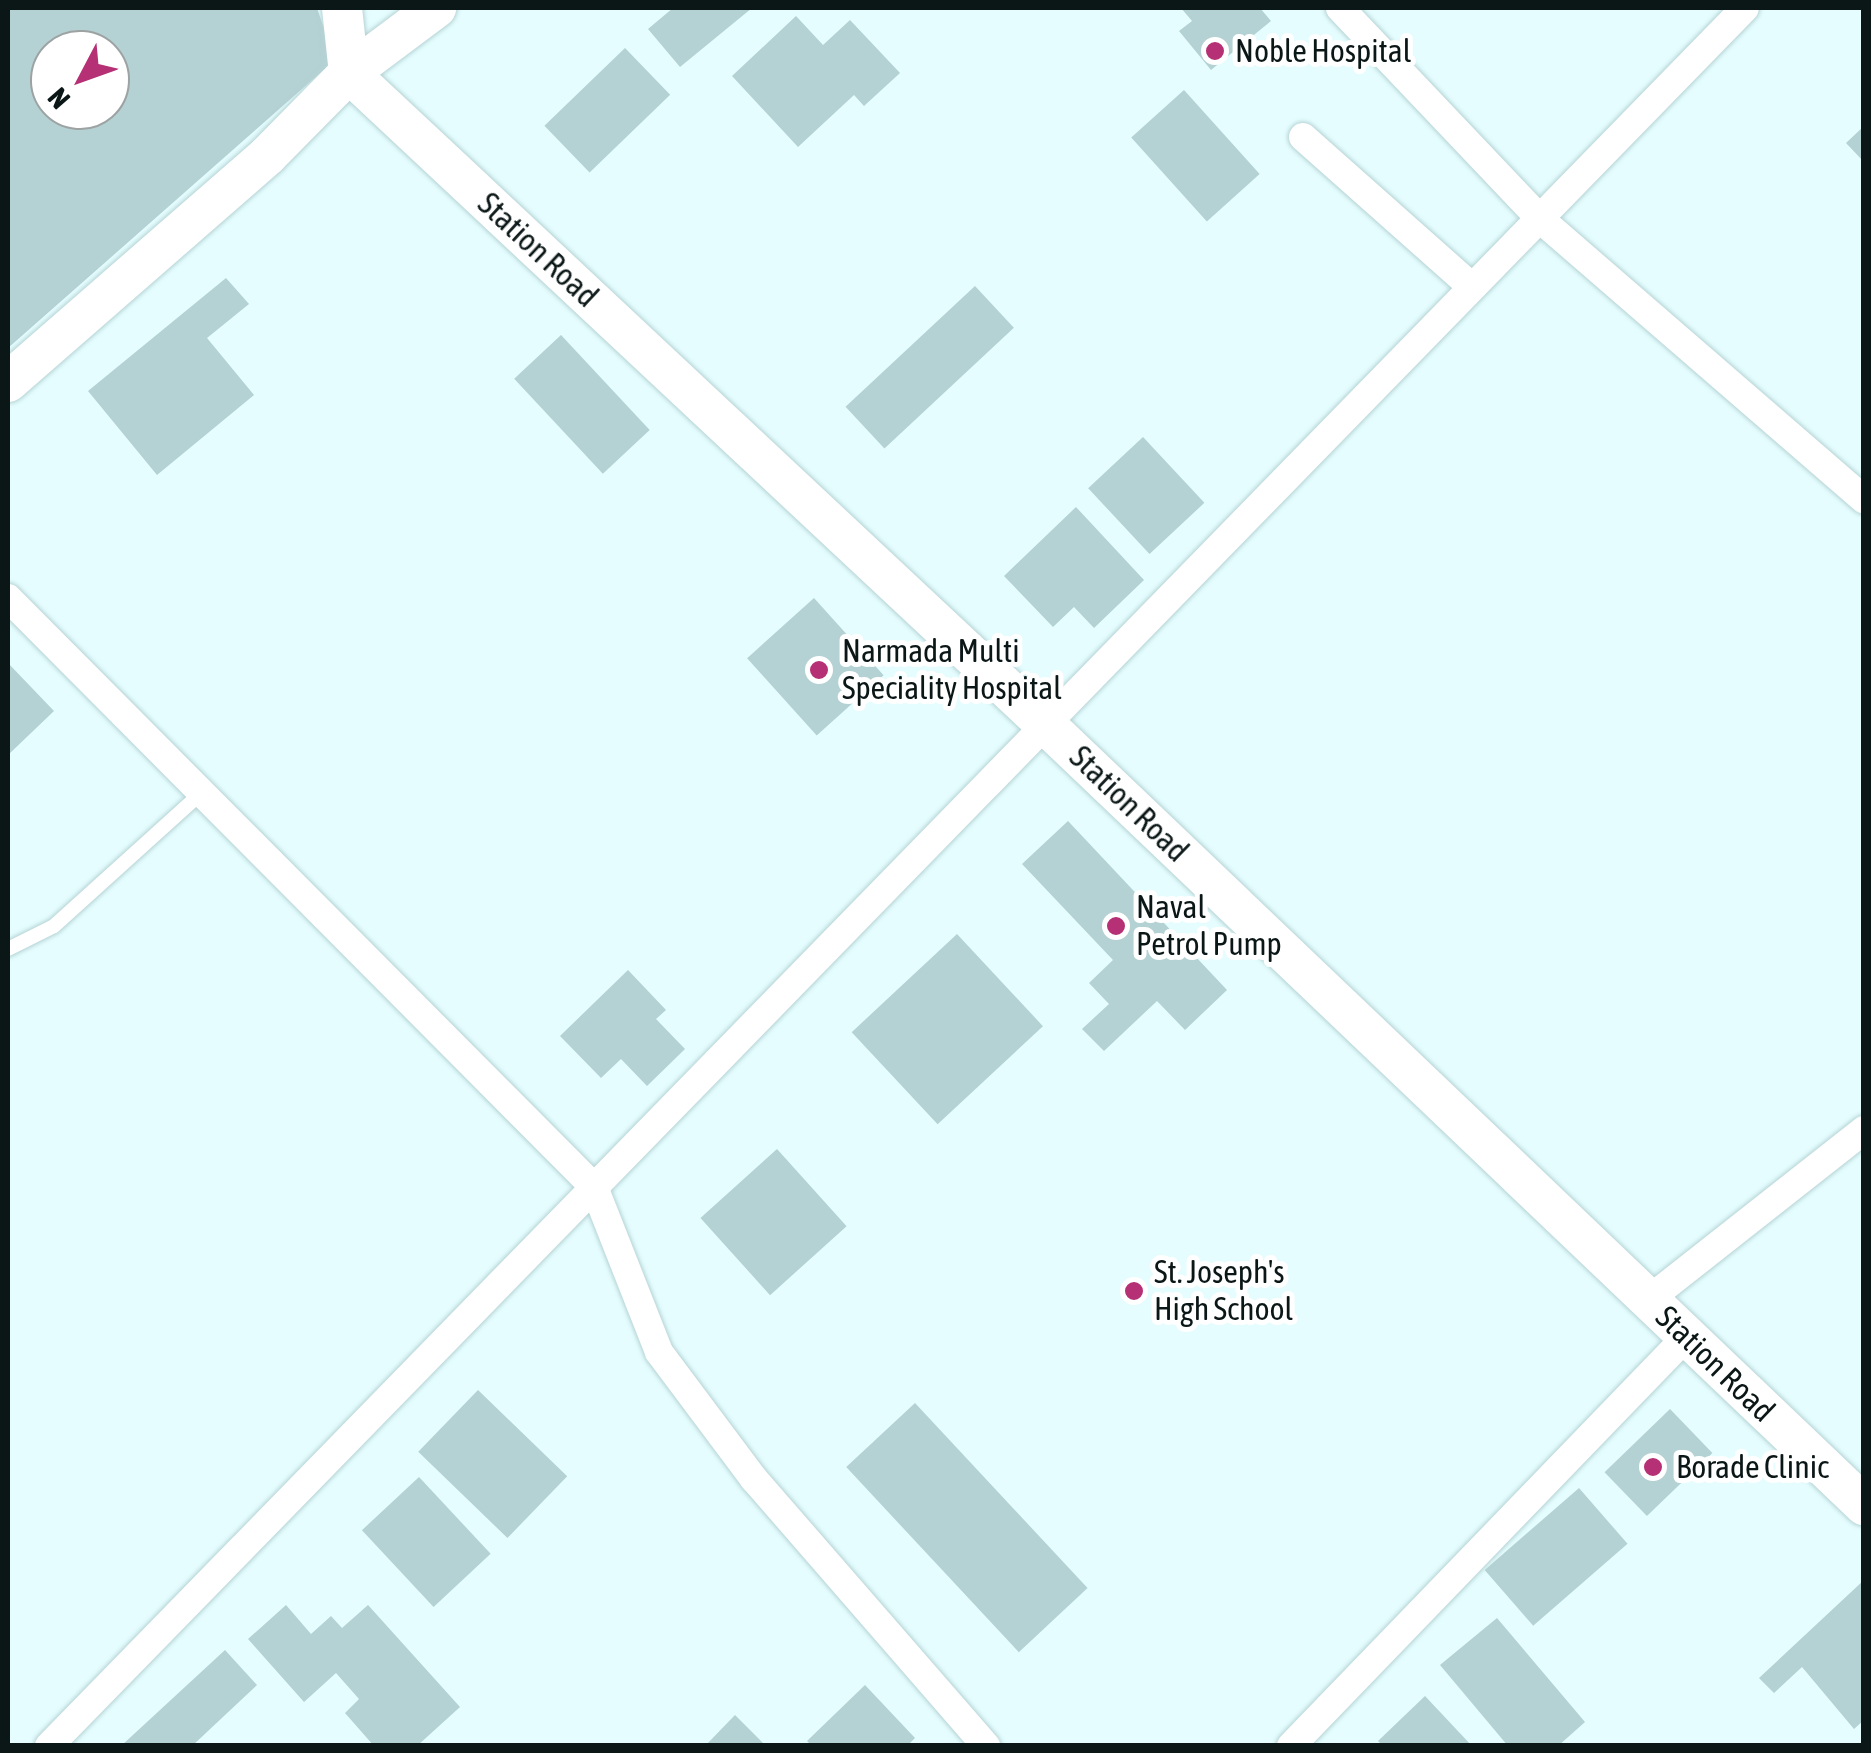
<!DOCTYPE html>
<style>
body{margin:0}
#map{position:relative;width:1871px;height:1753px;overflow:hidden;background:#e5fdfe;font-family:"Asap Condensed",sans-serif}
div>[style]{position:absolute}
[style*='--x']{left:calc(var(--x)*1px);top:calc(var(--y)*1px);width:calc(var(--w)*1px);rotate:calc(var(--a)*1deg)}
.building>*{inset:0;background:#b4d1d3;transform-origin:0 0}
.roads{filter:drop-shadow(0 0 2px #b6d3d5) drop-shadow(0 0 2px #b6d3d5)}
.service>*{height:14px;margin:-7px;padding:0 7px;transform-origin:7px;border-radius:7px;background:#fff}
.minor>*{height:28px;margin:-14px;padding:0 14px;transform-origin:14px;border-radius:14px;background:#fff}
.secondary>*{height:40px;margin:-20px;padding:0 20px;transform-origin:20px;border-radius:20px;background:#fff}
.dots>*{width:28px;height:28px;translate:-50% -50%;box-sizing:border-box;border:5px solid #fff;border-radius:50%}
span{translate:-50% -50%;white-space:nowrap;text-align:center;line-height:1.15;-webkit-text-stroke:10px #fff;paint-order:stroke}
.poi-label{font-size:32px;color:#0b1616}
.left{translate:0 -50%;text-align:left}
.street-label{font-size:32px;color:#0b1616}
.frame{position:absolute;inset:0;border:10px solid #0b1616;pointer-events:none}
.north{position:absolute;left:30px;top:30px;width:100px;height:100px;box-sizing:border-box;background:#fff;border:2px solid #9da2a2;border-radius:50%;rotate:229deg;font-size:28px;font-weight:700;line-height:40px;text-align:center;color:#0b1616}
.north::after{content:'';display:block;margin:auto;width:35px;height:45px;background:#b53075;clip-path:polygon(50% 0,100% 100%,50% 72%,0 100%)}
</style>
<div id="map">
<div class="building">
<i style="clip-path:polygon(evenodd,8px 8px,317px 8px,335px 60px,8px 348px,8px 8px,50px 50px,110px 50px,110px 110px,50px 110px,50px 50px)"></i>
<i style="clip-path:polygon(673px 8px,752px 8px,680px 67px,648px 29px)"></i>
<i style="clip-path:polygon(1181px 8px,1260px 8px,1271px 21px,1211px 70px,1179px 31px,1192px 21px)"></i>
<i style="clip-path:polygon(796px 16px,823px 45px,850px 20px,900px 73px,864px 106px,854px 95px,798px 147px,732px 76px)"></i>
<i style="left:625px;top:48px;width:65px;height:112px;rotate:46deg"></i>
<i style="left:1184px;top:90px;width:113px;height:71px;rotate:48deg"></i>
<i style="clip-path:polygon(1864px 126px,1864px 162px,1846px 143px)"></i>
<i style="clip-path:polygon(226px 278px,249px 304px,207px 338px,254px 395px,157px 475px,88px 391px)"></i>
<i style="left:975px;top:286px;width:57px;height:177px;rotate:47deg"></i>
<i style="left:561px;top:335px;width:130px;height:64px;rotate:47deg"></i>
<i style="left:1143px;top:437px;width:90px;height:75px;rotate:47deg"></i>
<i style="clip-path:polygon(1076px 507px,1144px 580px,1094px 628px,1074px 607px,1053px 627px,1004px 576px)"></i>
<i style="left:814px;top:598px;width:104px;height:90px;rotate:48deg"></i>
<i style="clip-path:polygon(8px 663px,54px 711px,8px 755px)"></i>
<i style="clip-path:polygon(1068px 821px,1227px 990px,1185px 1030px,1157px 1001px,1104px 1051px,1082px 1029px,1109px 1004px,1089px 983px,1113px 960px,1022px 864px)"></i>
<i style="left:957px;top:934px;width:126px;height:144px;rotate:47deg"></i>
<i style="clip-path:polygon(628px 970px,666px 1010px,656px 1019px,685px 1049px,647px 1086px,621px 1059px,601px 1078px,560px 1036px)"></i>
<i style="left:777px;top:1149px;width:104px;height:103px;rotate:48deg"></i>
<i style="left:478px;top:1390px;width:124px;height:86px;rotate:44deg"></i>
<i style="left:915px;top:1403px;width:253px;height:94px;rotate:47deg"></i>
<i style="left:1670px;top:1409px;width:61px;height:91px;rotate:46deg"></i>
<i style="left:419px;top:1477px;width:105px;height:78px;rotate:47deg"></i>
<i style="left:1579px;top:1488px;width:74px;height:125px;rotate:49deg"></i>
<i style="clip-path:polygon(1864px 1580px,1864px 1720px,1854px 1729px,1802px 1667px,1774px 1693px,1759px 1678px)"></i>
<i style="clip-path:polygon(286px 1605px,311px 1634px,331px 1616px,342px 1628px,368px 1605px,460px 1707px,417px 1746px,374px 1746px,345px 1713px,359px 1699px,336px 1673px,304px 1702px,248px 1639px)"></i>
<i style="clip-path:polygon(1497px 1618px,1585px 1722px,1558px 1746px,1508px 1746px,1440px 1665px)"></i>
<i style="clip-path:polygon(225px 1650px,257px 1685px,192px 1746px,121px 1746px)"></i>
<i style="clip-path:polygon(865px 1685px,915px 1738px,907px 1746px,812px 1746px,807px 1741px)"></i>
<i style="clip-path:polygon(1425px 1696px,1472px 1746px,1383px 1746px,1378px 1741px)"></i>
<i style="clip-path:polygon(735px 1715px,766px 1746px,705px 1746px)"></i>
</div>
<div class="roads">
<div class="service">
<i style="--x:8;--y:949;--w:51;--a:-26.6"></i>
<i style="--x:54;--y:926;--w:198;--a:-42.1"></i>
</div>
<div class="minor">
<i style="--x:1340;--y:8;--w:289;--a:46.5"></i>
<i style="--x:1539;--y:218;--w:430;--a:40.9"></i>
<i style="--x:1303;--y:137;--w:226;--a:41.6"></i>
<i style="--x:8;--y:598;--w:831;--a:45.15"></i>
<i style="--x:594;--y:1187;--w:177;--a:68.5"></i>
<i style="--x:659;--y:1352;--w:159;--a:53.2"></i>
<i style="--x:754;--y:1479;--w:354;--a:49"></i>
<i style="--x:1648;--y:1300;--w:275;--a:-38.2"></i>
<i style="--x:49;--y:1746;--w:2428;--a:-45.7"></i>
<i style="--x:1291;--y:1746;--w:569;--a:-46"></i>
</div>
<div class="secondary">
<i style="--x:342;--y:8;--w:65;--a:83.9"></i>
<i style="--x:349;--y:73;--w:953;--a:43.09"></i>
<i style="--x:1045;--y:724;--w:1132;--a:43.64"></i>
<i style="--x:8;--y:382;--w:345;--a:-41.1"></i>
<i style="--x:268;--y:155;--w:115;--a:-45.4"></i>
<i style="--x:349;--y:73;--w:109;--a:-36.8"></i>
</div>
</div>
<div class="dots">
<i style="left:1215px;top:51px;background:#b53075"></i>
<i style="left:819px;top:670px;background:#b53075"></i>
<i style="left:1116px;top:926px;background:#b53075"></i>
<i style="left:1134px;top:1291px;background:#b53075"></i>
<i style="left:1653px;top:1467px;background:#b53075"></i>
</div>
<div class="poi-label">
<span class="left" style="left:1235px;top:51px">Noble Hospital</span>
<span class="left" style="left:842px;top:670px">Narmada Multi<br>Speciality Hospital</span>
<span class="left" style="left:1136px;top:926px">Naval<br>Petrol Pump</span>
<span class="left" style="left:1154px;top:1291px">St. Joseph's<br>High School</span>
<span class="left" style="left:1676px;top:1467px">Borade Clinic</span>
</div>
<div class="street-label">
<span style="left:538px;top:250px;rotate:43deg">Station Road</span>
<span style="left:1129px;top:804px;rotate:44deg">Station Road</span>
<span style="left:1715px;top:1364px;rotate:44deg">Station Road</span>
</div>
<div class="frame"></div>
<div class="north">N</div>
</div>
